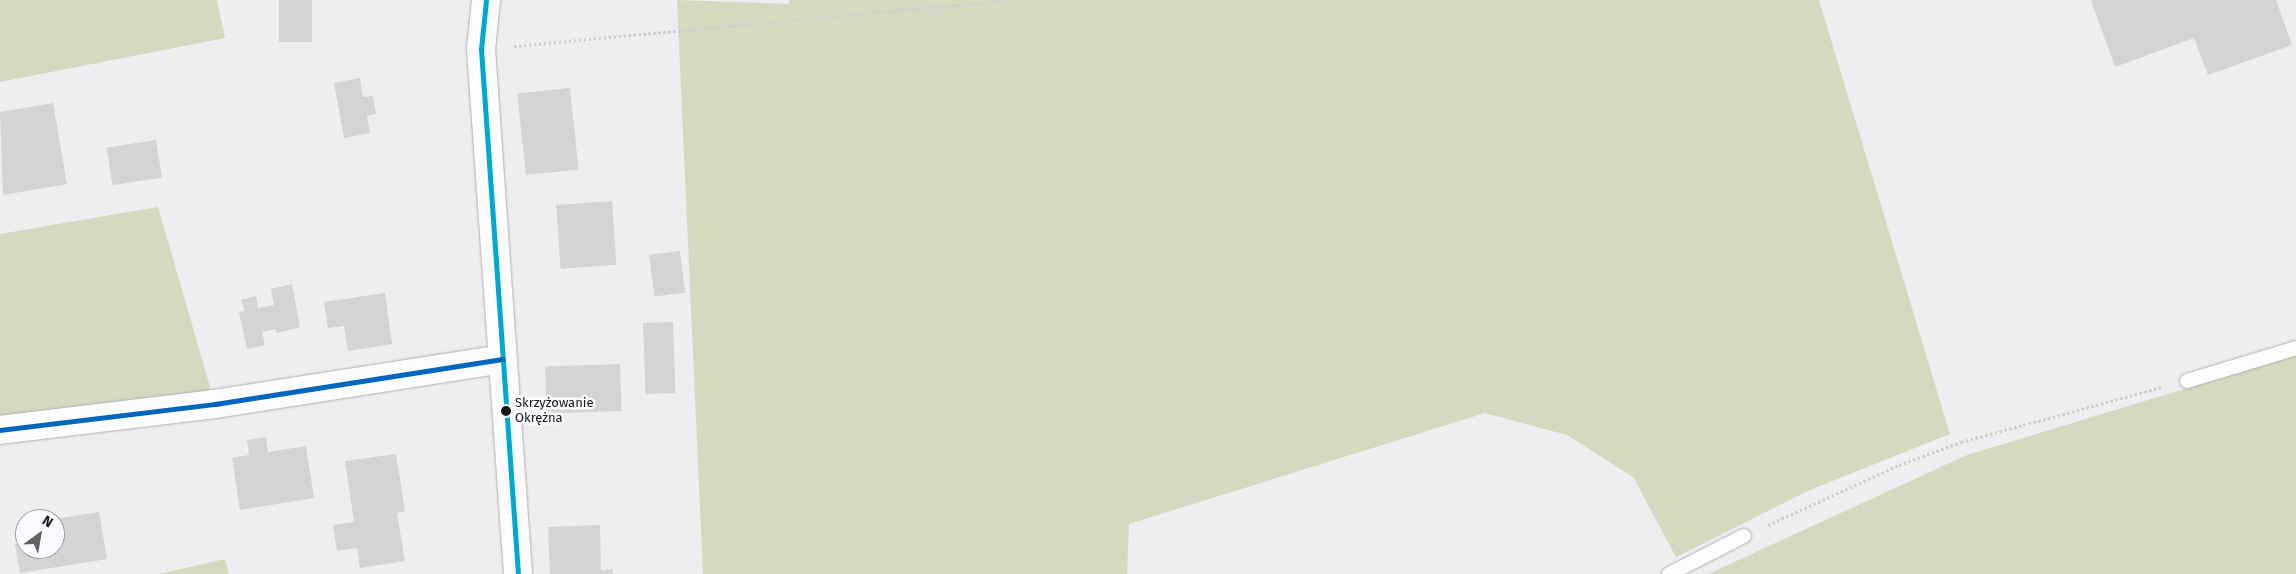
<!DOCTYPE html>
<meta charset="utf-8">
<style>
body{margin:0}
#map{position:relative;width:2296px;height:574px;overflow:hidden;background:#edeeef;font-family:"Fira Sans",sans-serif}
div>[style]{position:absolute}
[style*='--x']{left:calc(var(--x)*1px);top:calc(var(--y)*1px);width:calc(var(--w)*1px);rotate:calc(var(--a)*1deg)}
.green>*{inset:0;background:#d5d9bf}
.building>*{inset:0;background:#d4d4d4;transform-origin:0 0}
.path>*{height:3px;margin-top:-1.5px;transform-origin:0;background:repeating-linear-gradient(90deg,#cfcfd0 0 2.5px,transparent 0 5px)}
.roads{filter:drop-shadow(0 0 1px #b0b1b2) drop-shadow(0 0 1px #b0b1b2)}
.service>*{height:14px;margin:-7px;padding:0 7px;transform-origin:7px;border-radius:7px;background:#fcfcfd}
.minor>*{height:28px;margin:-14px;padding:0 14px;transform-origin:14px;border-radius:14px;background:#fcfcfd}
.tertiary>*{height:28px;margin:-14px;padding:0 14px;transform-origin:14px;border-radius:14px;background:#fcfcfd}
.bus-1>*{height:5px;margin:-2.5px;padding:0 2.5px;transform-origin:2.5px;border-radius:2.5px;background:#00a9ce}
.bus-2>*{height:5px;margin:-2.5px;padding:0 2.5px;transform-origin:2.5px;border-radius:2.5px;background:#0065bd}
.dots>*{width:14px;height:14px;translate:-50% -50%;box-sizing:border-box;border:2px solid #f9fafe;border-radius:50%}
span{translate:-50% -50%;white-space:nowrap;text-align:center;line-height:1.15;-webkit-text-stroke:5px #f9fafe;paint-order:stroke}
.bus-label{font-size:13px;color:#181819}
.left{translate:0 -50%;text-align:left}
.north{position:absolute;left:15px;top:509px;width:50px;height:50px;box-sizing:border-box;background:#f9fafe;border:1px solid #9fa0a2;border-radius:50%;rotate:32deg;font-size:14px;font-weight:700;line-height:20px;text-align:center;color:#181819}
.north::after{content:'';display:block;margin:auto;width:18px;height:22px;background:#636364;clip-path:polygon(50% 0,100% 100%,50% 72%,0 100%)}
</style>
<div id="map">
<div class="green">
<i style="clip-path:polygon(0 0,217px 0,225px 38px,0 82px)"></i>
<i style="clip-path:polygon(677px 0,789px 4px,789px 0,1819px 0,1950px 434px,1810px 490px,1676px 557px,1633px 477px,1567px 435px,1485px 413px,1129px 524px,1127px 574px,703px 574px)"></i>
<i style="clip-path:polygon(158px 207px,215px 404px,0 430px,0 234px)"></i>
<i style="clip-path:polygon(2296px 355px,2296px 574px,1708px 574px,1967px 455px)"></i>
<i style="clip-path:polygon(225px 559px,229px 574px,159px 574px)"></i>
</div>
<div class="building">
<i style="left:279px;top:0;width:33px;height:42px"></i>
<i style="clip-path:polygon(2091px 0,2276px 0,2292px 45px,2208px 75px,2194px 38px,2115px 67px)"></i>
<i style="clip-path:polygon(360px 78px,363px 97px,373px 96px,376px 114px,367px 116px,370px 133px,344px 138px,334px 83px)"></i>
<i style="left:570px;top:88px;width:82px;height:53px;rotate:84deg"></i>
<i style="clip-path:polygon(53px 103px,67px 184px,3px 195px,0 112px)"></i>
<i style="left:156px;top:140px;width:38px;height:50px;rotate:81deg"></i>
<i style="left:612px;top:201px;width:64px;height:56px;rotate:86deg"></i>
<i style="left:680px;top:251px;width:42px;height:31px;rotate:83deg"></i>
<i style="clip-path:polygon(292px 284px,300px 327px,277px 333px,275px 329px,262px 332px,265px 345px,247px 349px,239px 312px,245px 311px,241px 300px,256px 296px,258px 308px,274px 305px,271px 289px)"></i>
<i style="clip-path:polygon(385px 293px,392px 344px,348px 351px,344px 326px,328px 328px,324px 302px)"></i>
<i style="left:673px;top:322px;width:71px;height:30px;rotate:88deg"></i>
<i style="left:620px;top:364px;width:47px;height:75px;rotate:88deg"></i>
<i style="clip-path:polygon(266px 437px,268px 452px,306px 446px,314px 498px,240px 510px,232px 458px,249px 455px,247px 440px)"></i>
<i style="clip-path:polygon(396px 454px,405px 511px,397px 513px,405px 561px,360px 568px,357px 548px,337px 551px,333px 525px,354px 522px,345px 461px)"></i>
<i style="clip-path:polygon(99px 512px,107px 559px,20px 573px,15px 544px,25px 542px,25px 549px,55px 549px,55px 519px)"></i>
<i style="clip-path:polygon(600px 525px,601px 570px,613px 569px,613px 574px,550px 574px,548px 527px)"></i>
</div>
<div class="path">
<i style="--x:514;--y:46;--w:495;--a:-5.3"></i>
<i style="--x:1768;--y:525;--w:144;--a:-24.6"></i>
<i style="--x:1899;--y:465;--w:66;--a:-20.4"></i>
<i style="--x:1961;--y:442;--w:208;--a:-15.3"></i>
</div>
<div class="roads">
<div class="service">
<i style="--x:2187;--y:381;--w:114;--a:-16.8"></i>
<i style="--x:1669;--y:574;--w:84;--a:-26.9"></i>
</div>
<div class="minor">
<i style="--x:0;--y:430;--w:217;--a:-6.9"></i>
<i style="--x:215;--y:404;--w:291;--a:-8.9"></i>
</div>
<div class="tertiary">
<i style="--x:486;--y:0;--w:49;--a:95.8"></i>
<i style="--x:481;--y:49;--w:526;--a:85.97"></i>
</div>
</div>
<div class="bus-1">
<i style="--x:486;--y:0;--w:49;--a:95.8"></i>
<i style="--x:481;--y:49;--w:526;--a:85.97"></i>
</div>
<div class="bus-2">
<i style="--x:0;--y:430;--w:217;--a:-6.9"></i>
<i style="--x:215;--y:404;--w:291;--a:-8.9"></i>
</div>
<div class="dots">
<i style="left:506px;top:411px;background:#181819"></i>
</div>
<div class="bus-label">
<span class="left" style="left:515px;top:411px">Skrzyżowanie<br>Okrężna</span>
</div>
<div class="north">N</div>
</div>
